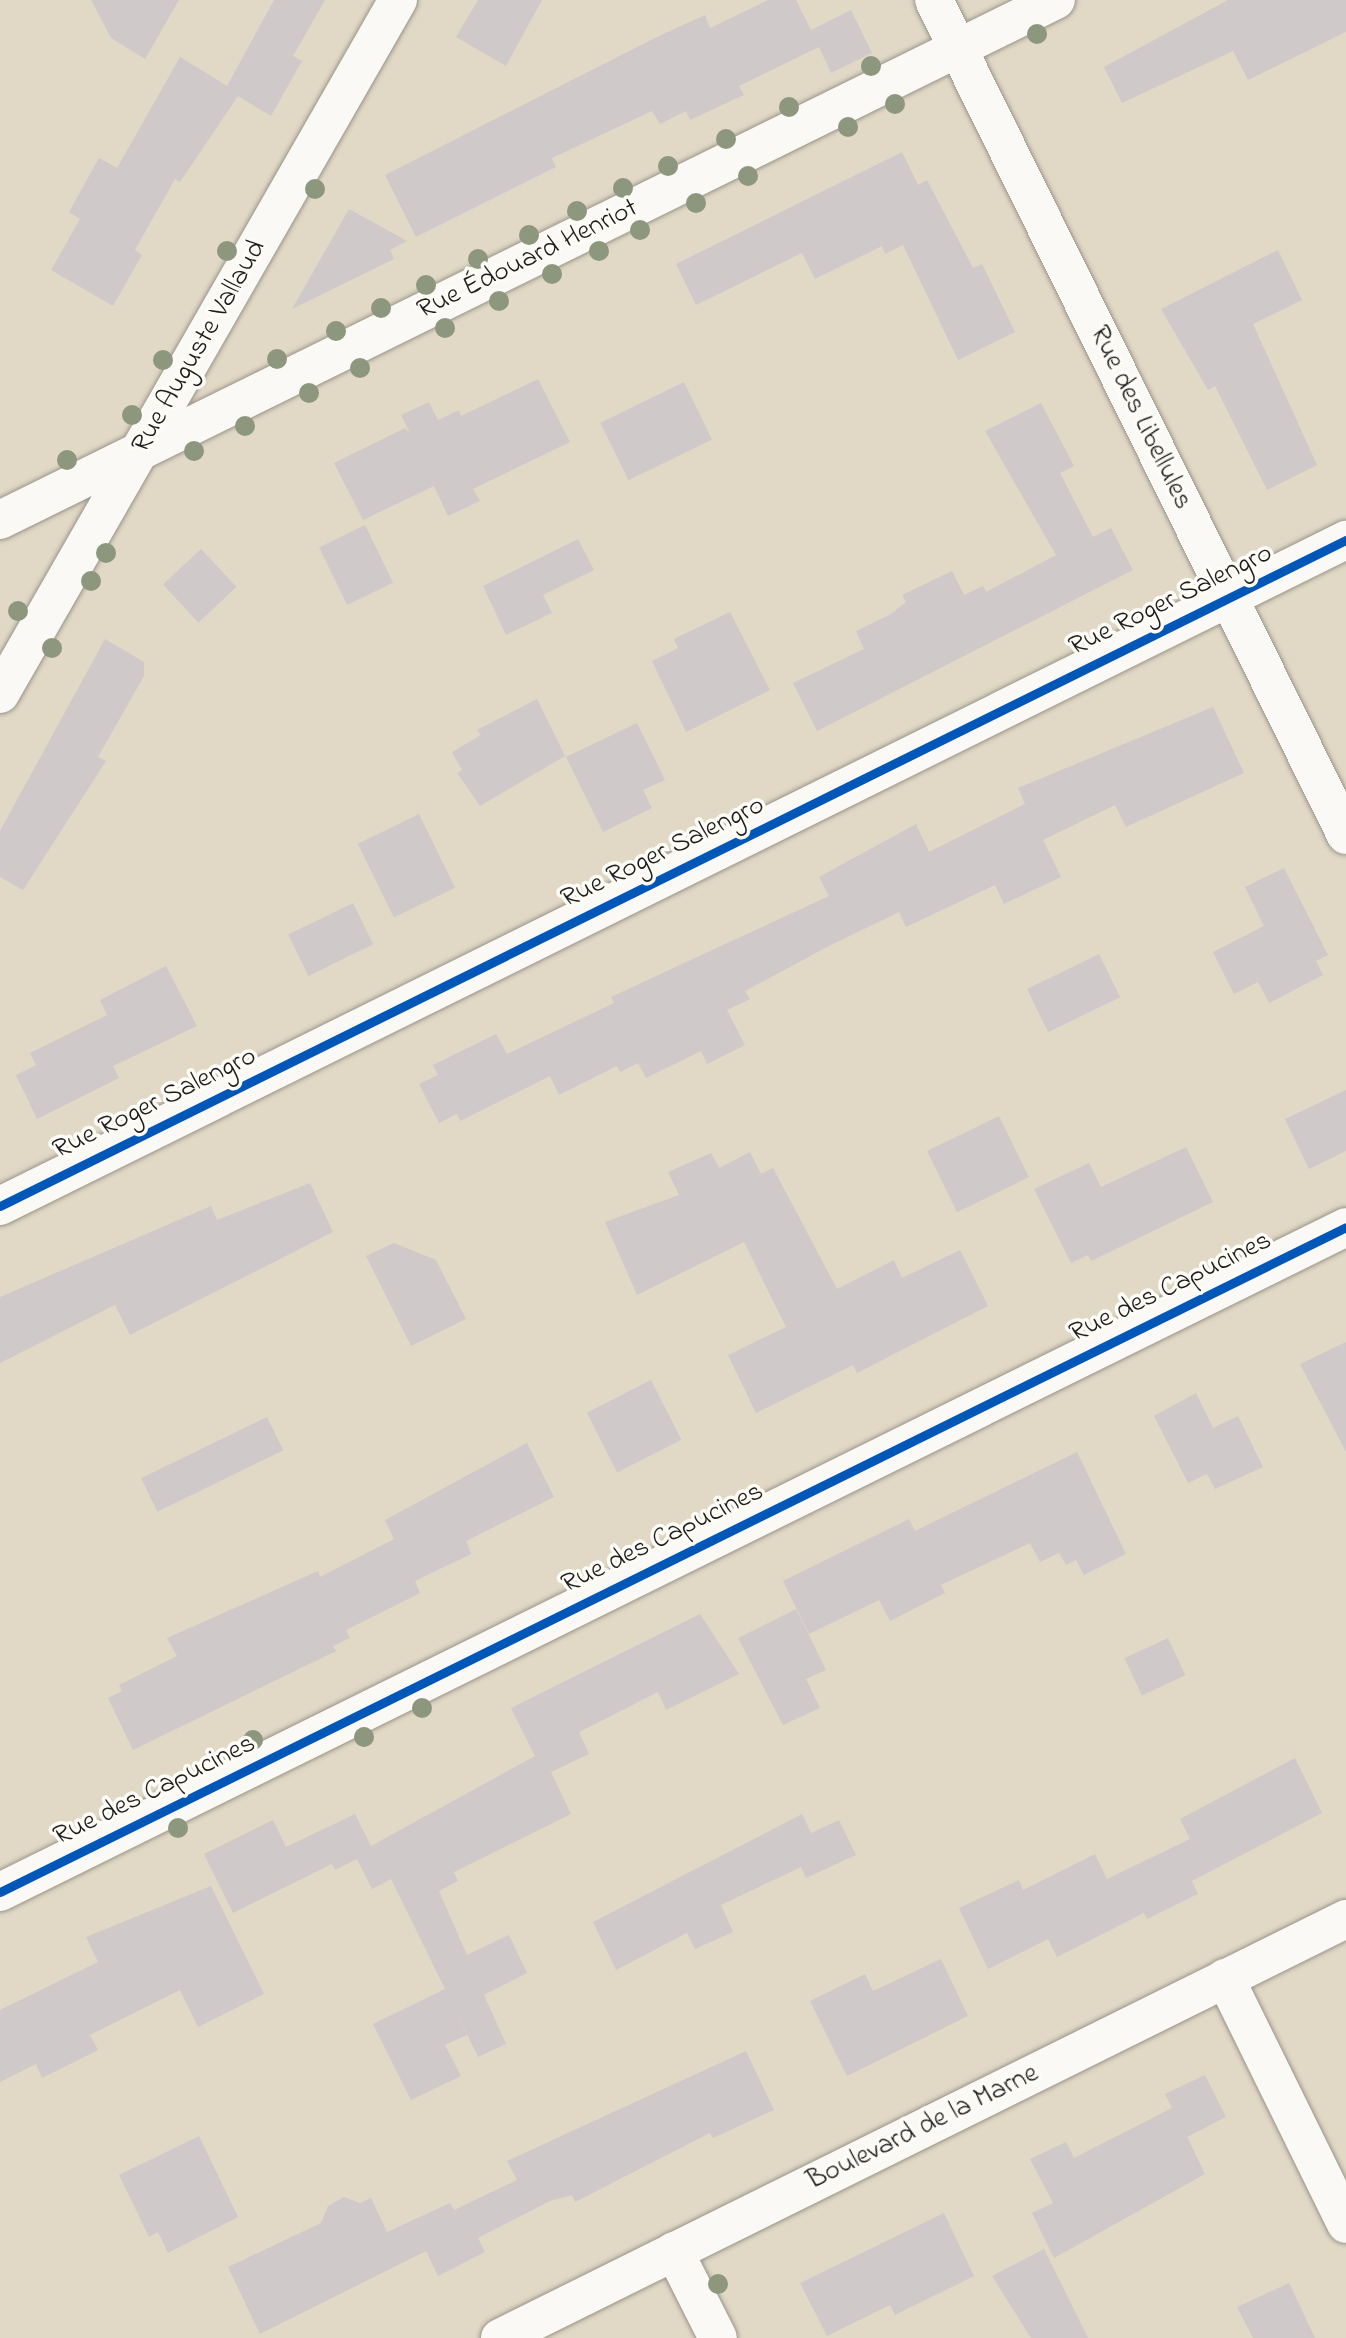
<!DOCTYPE html>
<meta charset="utf-8">
<style>
body{margin:0}
#map{position:relative;width:1346px;height:2338px;overflow:hidden;background:#e1d8c5;font-family:"Indie Flower",sans-serif}
div>[style]{position:absolute}
[style*='--x']{left:calc(var(--x)*1px);top:calc(var(--y)*1px);width:calc(var(--w)*1px);rotate:calc(var(--a)*1deg)}
.building>*{inset:0;background:#d0c9c9;transform-origin:0 0}
.roads{filter:drop-shadow(0 0 2px #9a948a) drop-shadow(0 0 2px #9a948a)}
.minor>*{height:38px;margin:-19px;padding:0 19px;transform-origin:19px;border-radius:19px;background:#faf9f6}
.cycleway>*{height:9px;margin:-4.5px;padding:0 4.5px;transform-origin:4.5px;border-radius:4.5px;background:#0057b8}
.trees>*{width:20px;height:20px;margin:-10px;border-radius:50%;background:#8c977e}
span{translate:-50% -50%;white-space:nowrap;text-align:center;line-height:1.15;-webkit-text-stroke:7px #fdfcf7;paint-order:stroke}
.street-label{font-size:28px;color:#1c1c1c}
</style>
<div id="map">
<div class="building">
<i style="clip-path:polygon(91px 0,179px 0,145px 59px,111px 38px)"></i>
<i style="clip-path:polygon(274px 0,325px 0,293px 56px,302px 61px,271px 116px,238px 96px,180px 182px,175px 179px,135px 250px,142px 255px,113px 306px,51px 270px,80px 219px,69px 212px,99px 158px,117px 168px,180px 57px,227px 86px)"></i>
<i style="clip-path:polygon(478px 0,542px 0,506px 66px,456px 37px)"></i>
<i style="clip-path:polygon(768px 0,796px 0,811px 30px,851px 10px,872px 53px,831px 73px,819px 47px,739px 86px,744px 95px,690px 120px,686px 111px,660px 124px,652px 111px,552px 158px,556px 167px,416px 237px,385px 175px,659px 36px,705px 15px,710px 28px)"></i>
<i style="clip-path:polygon(1228px 0,1346px 0,1346px 32px,1248px 80px,1233px 51px,1122px 103px,1104px 67px)"></i>
<i style="clip-path:polygon(902px 152px,918px 185px,927px 180px,973px 268px,982px 264px,1015px 332px,958px 360px,903px 245px,885px 254px,882px 246px,815px 279px,802px 253px,696px 305px,676px 264px)"></i>
<i style="clip-path:polygon(349px 209px,407px 241px,390px 250px,394px 259px,292px 309px)"></i>
<i style="clip-path:polygon(1278px 250px,1302px 300px,1253px 324px,1317px 465px,1267px 490px,1215px 386px,1208px 390px,1161px 309px)"></i>
<i style="clip-path:polygon(538px 379px,570px 442px,473px 489px,480px 501px,448px 516px,434px 486px,363px 520px,334px 463px,405px 428px,410px 433px,401px 415px,429px 402px,438px 420px,459px 410px,461px 416px)"></i>
<i style="left:684px;top:382px;width:64px;height:93px;rotate:64deg"></i>
<i style="clip-path:polygon(1041px 403px,1074px 466px,1060px 473px,1093px 537px,1111px 528px,1133px 570px,817px 731px,793px 683px,864px 649px,856px 631px,891px 614px,906px 602px,902px 595px,952px 571px,964px 595px,983px 586px,986px 592px,1056px 555px,985px 431px)"></i>
<i style="left:365px;top:525px;width:64px;height:51px;rotate:64deg"></i>
<i style="clip-path:polygon(578px 539px,594px 570px,543px 595px,552px 613px,506px 635px,483px 586px)"></i>
<i style="left:201px;top:549px;width:52px;height:52px;rotate:47deg"></i>
<i style="clip-path:polygon(730px 612px,770px 690px,686px 732px,652px 661px,678px 648px,674px 639px)"></i>
<i style="clip-path:polygon(105px 639px,144px 662px,144px 676px,98px 757px,106px 761px,23px 890px,0 877px,0 831px)"></i>
<i style="clip-path:polygon(537px 699px,565px 756px,480px 806px,457px 773px,462px 770px,452px 752px,481px 735px,477px 730px)"></i>
<i style="clip-path:polygon(1213px 707px,1244px 773px,1126px 827px,1115px 805px,1043px 840px,1061px 877px,1004px 904px,995px 885px,906px 927px,899px 912px,827px 947px,745px 991px,750px 999px,727px 1010px,745px 1045px,707px 1064px,701px 1051px,646px 1078px,638px 1063px,620px 1072px,617px 1066px,559px 1095px,550px 1076px,460px 1121px,457px 1114px,439px 1123px,419px 1084px,438px 1075px,433px 1065px,496px 1034px,507px 1054px,614px 1003px,611px 997px,829px 896px,819px 877px,916px 824px,929px 852px,1025px 804px,1018px 788px)"></i>
<i style="clip-path:polygon(637px 723px,665px 780px,643px 790px,652px 808px,603px 832px,566px 757px)"></i>
<i style="left:419px;top:814px;width:82px;height:68px;rotate:64deg"></i>
<i style="clip-path:polygon(1284px 868px,1328px 955px,1316px 961px,1323px 975px,1269px 1003px,1258px 982px,1234px 994px,1213px 952px,1264px 926px,1245px 887px)"></i>
<i style="left:353px;top:903px;width:46px;height:72px;rotate:64deg"></i>
<i style="left:1099px;top:954px;width:48px;height:80px;rotate:64deg"></i>
<i style="clip-path:polygon(166px 966px,197px 1026px,113px 1066px,119px 1078px,37px 1119px,16px 1075px,36px 1065px,30px 1053px,107px 1015px,100px 1000px)"></i>
<i style="clip-path:polygon(1346px 1090px,1346px 1151px,1309px 1169px,1285px 1119px)"></i>
<i style="left:999px;top:1116px;width:68px;height:80px;rotate:64deg"></i>
<i style="clip-path:polygon(1186px 1147px,1213px 1202px,1091px 1261px,1088px 1255px,1071px 1263px,1034px 1189px,1089px 1163px,1101px 1187px)"></i>
<i style="clip-path:polygon(750px 1152px,761px 1174px,773px 1168px,837px 1289px,894px 1260px,902px 1278px,960px 1250px,988px 1306px,857px 1373px,853px 1365px,756px 1413px,728px 1355px,786px 1327px,744px 1242px,637px 1295px,605px 1222px,679px 1195px,668px 1172px,711px 1153px,719px 1168px)"></i>
<i style="clip-path:polygon(310px 1183px,333px 1232px,130px 1335px,115px 1305px,0 1363px,0 1297px,211px 1206px,217px 1220px)"></i>
<i style="clip-path:polygon(394px 1243px,436px 1260px,466px 1319px,411px 1346px,366px 1256px)"></i>
<i style="clip-path:polygon(1346px 1342px,1346px 1452px,1300px 1364px)"></i>
<i style="left:651px;top:1380px;width:67px;height:72px;rotate:63deg"></i>
<i style="clip-path:polygon(1196px 1393px,1213px 1428px,1238px 1416px,1263px 1467px,1215px 1489px,1207px 1474px,1188px 1483px,1154px 1416px)"></i>
<i style="left:267px;top:1417px;width:37px;height:140px;rotate:64deg"></i>
<i style="clip-path:polygon(527px 1443px,554px 1497px,466px 1541px,471px 1554px,415px 1581px,420px 1593px,346px 1630px,350px 1638px,333px 1646px,336px 1651px,133px 1750px,108px 1698px,122px 1691px,119px 1685px,177px 1656px,167px 1638px,318px 1571px,320px 1577px,394px 1539px,385px 1520px)"></i>
<i style="clip-path:polygon(1077px 1452px,1126px 1554px,1084px 1575px,1076px 1560px,1066px 1565px,1059px 1553px,1040px 1562px,1030px 1543px,941px 1585px,945px 1593px,890px 1621px,879px 1600px,809px 1634px,783px 1581px,909px 1519px,915px 1531px)"></i>
<i style="clip-path:polygon(796px 1609px,826px 1670px,806px 1679px,820px 1708px,783px 1725px,738px 1638px)"></i>
<i style="clip-path:polygon(700px 1614px,739px 1674px,666px 1710px,658px 1692px,579px 1732px,589px 1754px,551px 1772px,571px 1814px,454px 1872px,458px 1881px,439px 1891px,467px 1955px,509px 1935px,527px 1973px,484px 1995px,506px 2044px,478px 2057px,455px 2009px,467px 2035px,445px 2045px,461px 2076px,411px 2100px,373px 2024px,445px 1989px,391px 1879px,372px 1889px,357px 1859px,335px 1870px,332px 1864px,233px 1913px,204px 1854px,273px 1820px,286px 1847px,355px 1814px,371px 1846px,535px 1756px,511px 1708px)"></i>
<i style="left:1168px;top:1638px;width:41px;height:48px;rotate:65deg"></i>
<i style="clip-path:polygon(1295px 1758px,1322px 1813px,1192px 1881px,1198px 1894px,1147px 1919px,1144px 1913px,1057px 1957px,1048px 1939px,988px 1969px,959px 1908px,1019px 1880px,1023px 1890px,1095px 1854px,1107px 1879px,1190px 1839px,1180px 1819px)"></i>
<i style="clip-path:polygon(802px 1814px,811px 1833px,839px 1820px,856px 1855px,806px 1878px,801px 1867px,721px 1905px,733px 1932px,695px 1949px,687px 1933px,616px 1970px,593px 1922px)"></i>
<i style="clip-path:polygon(211px 1886px,264px 1994px,198px 2027px,180px 1990px,90px 2035px,98px 2050px,42px 2078px,36px 2064px,0 2082px,0 2010px,98px 1962px,86px 1937px)"></i>
<i style="clip-path:polygon(941px 1959px,968px 2016px,847px 2076px,810px 2001px,865px 1974px,873px 1991px)"></i>
<i style="clip-path:polygon(746px 2051px,774px 2110px,713px 2138px,710px 2133px,575px 2202px,572px 2195px,550px 2201px,478px 2238px,485px 2252px,438px 2276px,426px 2251px,260px 2334px,228px 2267px,321px 2223px,328px 2206px,344px 2197px,360px 2203px,371px 2198px,387px 2232px,450px 2203px,454px 2210px,517px 2180px,507px 2161px)"></i>
<i style="clip-path:polygon(1205px 2075px,1226px 2117px,1187px 2137px,1181px 2124px,1205px 2174px,1054px 2258px,1032px 2213px,1053px 2203px,1030px 2159px,1066px 2142px,1074px 2158px,1172px 2108px,1165px 2094px)"></i>
<i style="clip-path:polygon(199px 2136px,238px 2217px,168px 2253px,158px 2232px,149px 2237px,119px 2175px)"></i>
<i style="clip-path:polygon(944px 2213px,974px 2276px,895px 2315px,890px 2305px,827px 2336px,800px 2283px)"></i>
<i style="clip-path:polygon(1044px 2249px,1088px 2338px,1031px 2338px,992px 2276px)"></i>
<i style="clip-path:polygon(1289px 2283px,1315px 2338px,1253px 2338px,1237px 2307px)"></i>
</div>
<div class="roads">
<div class="minor">
<i style="--x:934;--y:0;--w:931;--a:63.74"></i>
<i style="--x:0;--y:520;--w:1177;--a:-26.22"></i>
<i style="--x:0;--y:694;--w:800;--a:-60.17"></i>
<i style="--x:0;--y:1206;--w:1502;--a:-26.33"></i>
<i style="--x:0;--y:1892;--w:1501;--a:-26.29"></i>
<i style="--x:1225;--y:1978;--w:274;--a:63.8"></i>
<i style="--x:674;--y:2251;--w:97;--a:63.2"></i>
<i style="--x:500;--y:2338;--w:944;--a:-26.35"></i>
</div>
</div>
<div class="cycleway">
<i style="--x:0;--y:1206;--w:1502;--a:-26.33"></i>
<i style="--x:0;--y:1892;--w:1501;--a:-26.29"></i>
</div>
<div class="trees">
<i style="left:1037px;top:34px"></i>
<i style="left:871px;top:66px"></i>
<i style="left:895px;top:104px"></i>
<i style="left:789px;top:107px"></i>
<i style="left:848px;top:127px"></i>
<i style="left:726px;top:139px"></i>
<i style="left:668px;top:166px"></i>
<i style="left:748px;top:176px"></i>
<i style="left:623px;top:188px"></i>
<i style="left:315px;top:189px"></i>
<i style="left:696px;top:203px"></i>
<i style="left:577px;top:211px"></i>
<i style="left:640px;top:230px"></i>
<i style="left:529px;top:235px"></i>
<i style="left:227px;top:251px"></i>
<i style="left:599px;top:251px"></i>
<i style="left:478px;top:259px"></i>
<i style="left:552px;top:274px"></i>
<i style="left:426px;top:285px"></i>
<i style="left:499px;top:301px"></i>
<i style="left:381px;top:308px"></i>
<i style="left:445px;top:328px"></i>
<i style="left:336px;top:331px"></i>
<i style="left:277px;top:359px"></i>
<i style="left:163px;top:360px"></i>
<i style="left:360px;top:368px"></i>
<i style="left:309px;top:393px"></i>
<i style="left:132px;top:415px"></i>
<i style="left:245px;top:426px"></i>
<i style="left:194px;top:451px"></i>
<i style="left:67px;top:460px"></i>
<i style="left:106px;top:553px"></i>
<i style="left:91px;top:581px"></i>
<i style="left:18px;top:611px"></i>
<i style="left:52px;top:648px"></i>
<i style="left:422px;top:1708px"></i>
<i style="left:364px;top:1737px"></i>
<i style="left:253px;top:1740px"></i>
<i style="left:178px;top:1828px"></i>
<i style="left:718px;top:2284px"></i>
</div>
<div class="street-label">
<span style="left:528px;top:260px;rotate:-26deg">Rue Édouard Henriot</span>
<span style="left:200px;top:347px;rotate:-60deg">Rue Auguste Vallaud</span>
<span style="left:1140px;top:418px;rotate:64deg">Rue des Libellules</span>
<span style="left:1171px;top:601px;rotate:-26deg">Rue Roger Salengro</span>
<span style="left:663px;top:853px;rotate:-26deg">Rue Roger Salengro</span>
<span style="left:155px;top:1104px;rotate:-26deg">Rue Roger Salengro</span>
<span style="left:1171px;top:1288px;rotate:-26deg">Rue des Capucines</span>
<span style="left:663px;top:1539px;rotate:-26deg">Rue des Capucines</span>
<span style="left:155px;top:1791px;rotate:-26deg">Rue des Capucines</span>
<span style="left:923px;top:2128px;rotate:-26deg">Boulevard de la Marne</span>
</div>
</div>
